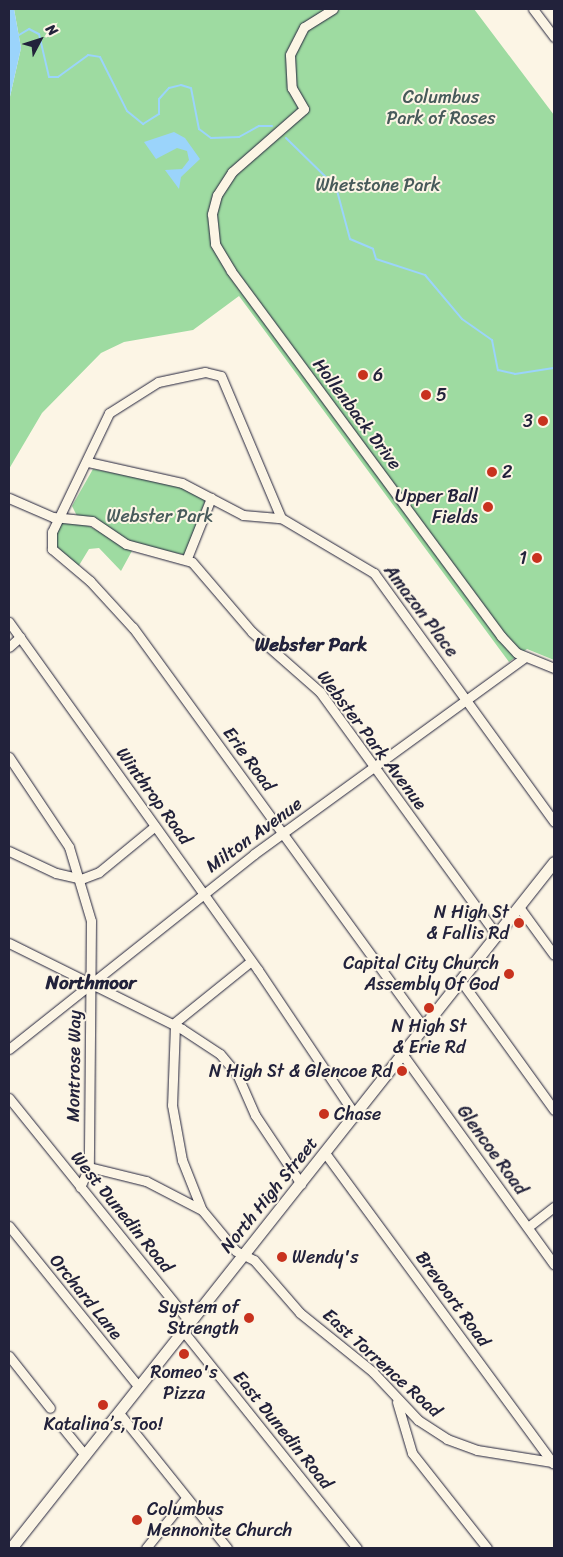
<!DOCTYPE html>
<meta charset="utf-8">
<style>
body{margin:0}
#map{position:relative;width:563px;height:1557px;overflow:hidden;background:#fcf5e5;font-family:Sriracha,sans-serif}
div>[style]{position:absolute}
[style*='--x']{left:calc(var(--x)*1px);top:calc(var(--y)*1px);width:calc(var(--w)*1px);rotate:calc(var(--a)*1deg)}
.green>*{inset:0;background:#9edba1}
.water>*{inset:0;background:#9bd4fb}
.stream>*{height:2px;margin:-1px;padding:0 1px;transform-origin:1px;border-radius:1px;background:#9bd4fb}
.roads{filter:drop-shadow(0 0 1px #22223b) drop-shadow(0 0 1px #22223b)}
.minor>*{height:9px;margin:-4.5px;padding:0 4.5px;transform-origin:4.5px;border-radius:4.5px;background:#fcf5e5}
.major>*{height:11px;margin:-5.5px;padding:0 5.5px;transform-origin:5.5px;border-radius:5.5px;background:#fcf5e5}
.dots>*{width:14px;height:14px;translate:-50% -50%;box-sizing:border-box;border:2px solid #fcf5e5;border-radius:50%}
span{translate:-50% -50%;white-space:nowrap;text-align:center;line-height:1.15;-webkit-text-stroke:4px #fcf5e5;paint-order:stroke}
.park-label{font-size:18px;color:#475a5a}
.poi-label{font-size:18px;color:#22223b}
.left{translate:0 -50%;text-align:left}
.right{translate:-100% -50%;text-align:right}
.street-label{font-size:18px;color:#22223b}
.neighbourhood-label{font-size:19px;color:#22223b;font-weight:700}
.frame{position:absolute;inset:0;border:10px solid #22223b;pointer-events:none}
.north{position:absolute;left:15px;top:15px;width:50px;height:50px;-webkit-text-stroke:4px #fcf5e5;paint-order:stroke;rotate:50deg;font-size:14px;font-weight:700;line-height:20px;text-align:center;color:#22223b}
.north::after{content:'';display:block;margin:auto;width:18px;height:22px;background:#22223b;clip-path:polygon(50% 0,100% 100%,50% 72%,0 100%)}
</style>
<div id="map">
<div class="green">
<i style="clip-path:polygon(14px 9px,474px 9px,554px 115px,554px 660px,527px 649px,509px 662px,239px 296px,193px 330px,124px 342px,101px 353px,42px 413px,9px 469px,9px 101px,21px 48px)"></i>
<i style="clip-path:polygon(93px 469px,186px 487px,206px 499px,185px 555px,132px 543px,77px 516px,72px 506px)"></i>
<i style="clip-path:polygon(81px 522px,133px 549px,121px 571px,99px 548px,89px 549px,78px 567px,59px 551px,55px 540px,60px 523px)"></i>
</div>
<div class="water">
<i style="clip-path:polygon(9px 9px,14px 9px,21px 48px,9px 101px)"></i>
<i style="clip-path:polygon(174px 132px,185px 138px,200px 159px,181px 177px,179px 189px,165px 170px,182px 169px,189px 160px,187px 151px,177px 148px,156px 159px,144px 142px)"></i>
</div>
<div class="stream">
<i style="--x:19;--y:35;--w:12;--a:-31"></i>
<i style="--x:29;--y:29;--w:11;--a:27"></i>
<i style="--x:39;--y:34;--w:44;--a:76.9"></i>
<i style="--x:49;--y:77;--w:9;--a:0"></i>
<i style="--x:58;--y:77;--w:37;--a:-36"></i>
<i style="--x:88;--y:55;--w:12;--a:9"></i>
<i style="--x:100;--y:57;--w:60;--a:63.4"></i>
<i style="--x:127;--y:111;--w:21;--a:39"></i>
<i style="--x:143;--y:124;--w:19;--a:-32"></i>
<i style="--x:159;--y:114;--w:15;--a:-90"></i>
<i style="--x:159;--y:99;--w:15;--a:-48"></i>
<i style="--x:169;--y:88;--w:12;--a:-14"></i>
<i style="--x:181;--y:85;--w:10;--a:17"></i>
<i style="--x:191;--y:88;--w:42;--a:79"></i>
<i style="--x:199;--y:129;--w:15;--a:37"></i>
<i style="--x:211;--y:138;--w:28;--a:-2"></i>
<i style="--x:239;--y:137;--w:23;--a:-29"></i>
<i style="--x:259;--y:126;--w:13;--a:0"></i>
<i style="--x:286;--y:138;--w:70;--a:44.4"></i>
<i style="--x:336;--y:187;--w:54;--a:74.9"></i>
<i style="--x:350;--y:239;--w:25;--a:23"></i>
<i style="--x:373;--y:249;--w:10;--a:73"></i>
<i style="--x:376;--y:259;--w:52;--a:18.1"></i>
<i style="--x:425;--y:275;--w:57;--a:49.9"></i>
<i style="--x:462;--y:319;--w:37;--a:35"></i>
<i style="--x:492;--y:340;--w:31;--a:79"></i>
<i style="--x:498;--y:370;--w:17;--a:13"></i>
<i style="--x:515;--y:374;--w:39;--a:-9"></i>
</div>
<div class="roads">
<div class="minor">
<i style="--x:333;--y:9;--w:34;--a:148"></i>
<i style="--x:304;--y:27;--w:31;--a:117"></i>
<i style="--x:290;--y:55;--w:33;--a:87"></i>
<i style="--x:292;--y:88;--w:24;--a:60"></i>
<i style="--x:304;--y:109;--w:96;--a:138.8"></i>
<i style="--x:232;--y:172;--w:27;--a:123"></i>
<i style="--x:217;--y:195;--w:20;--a:105"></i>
<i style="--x:212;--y:214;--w:30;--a:84"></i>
<i style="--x:215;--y:244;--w:31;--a:59"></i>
<i style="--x:231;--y:271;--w:454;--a:53.5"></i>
<i style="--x:501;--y:636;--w:23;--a:47"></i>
<i style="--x:517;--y:653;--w:40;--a:22"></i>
<i style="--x:533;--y:9;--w:35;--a:53"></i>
<i style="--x:88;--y:462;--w:96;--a:12.6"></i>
<i style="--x:182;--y:483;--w:69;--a:27.7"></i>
<i style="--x:243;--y:515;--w:38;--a:5"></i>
<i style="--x:9;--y:498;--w:48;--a:23.4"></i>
<i style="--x:53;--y:517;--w:39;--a:6"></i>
<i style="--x:92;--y:521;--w:41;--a:34.1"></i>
<i style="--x:126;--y:544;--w:68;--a:15.3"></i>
<i style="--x:192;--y:562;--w:92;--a:49.4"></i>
<i style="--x:252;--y:632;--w:91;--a:41.4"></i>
<i style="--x:320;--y:692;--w:301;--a:54"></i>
<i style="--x:187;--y:558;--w:65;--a:-68.2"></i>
<i style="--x:9;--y:622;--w:428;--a:54.4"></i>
<i style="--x:258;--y:970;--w:174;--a:56.2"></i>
<i style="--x:9;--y:647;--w:15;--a:-42"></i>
<i style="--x:9;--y:757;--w:108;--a:56.3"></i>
<i style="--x:69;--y:847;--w:77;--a:73.4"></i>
<i style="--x:91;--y:921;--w:246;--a:90.5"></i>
<i style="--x:89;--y:1167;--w:22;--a:114"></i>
<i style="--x:9;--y:851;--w:52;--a:25.1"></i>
<i style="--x:56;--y:873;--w:26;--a:13"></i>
<i style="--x:81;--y:879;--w:19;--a:-21"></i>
<i style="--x:99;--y:872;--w:72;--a:-39.4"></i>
<i style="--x:519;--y:907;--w:59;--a:53.9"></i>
<i style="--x:9;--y:943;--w:193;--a:26.4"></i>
<i style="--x:182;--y:1029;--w:45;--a:33.3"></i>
<i style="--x:220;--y:1054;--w:26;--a:50"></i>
<i style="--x:237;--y:1074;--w:45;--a:66.3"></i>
<i style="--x:255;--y:1115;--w:83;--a:56.3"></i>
<i style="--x:461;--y:981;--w:159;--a:54.2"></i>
<i style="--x:173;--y:1024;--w:100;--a:-38.9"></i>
<i style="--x:175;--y:1025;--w:80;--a:92.1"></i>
<i style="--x:172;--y:1105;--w:56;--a:79.7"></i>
<i style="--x:182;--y:1160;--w:52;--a:68.4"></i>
<i style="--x:424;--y:1028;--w:495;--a:-126"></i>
<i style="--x:133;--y:628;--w:64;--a:-132.5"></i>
<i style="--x:90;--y:581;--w:50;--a:-139.9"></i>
<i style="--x:52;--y:549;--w:17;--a:-90"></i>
<i style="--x:52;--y:532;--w:132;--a:-64.4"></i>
<i style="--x:109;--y:413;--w:58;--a:-32.3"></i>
<i style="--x:158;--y:382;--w:48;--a:-12"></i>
<i style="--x:205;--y:372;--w:16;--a:14"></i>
<i style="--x:221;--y:376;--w:154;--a:67.1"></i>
<i style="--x:281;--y:518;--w:108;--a:30.6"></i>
<i style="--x:374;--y:573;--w:307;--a:54.1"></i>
<i style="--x:9;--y:1049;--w:313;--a:-38.5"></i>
<i style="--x:254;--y:854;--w:335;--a:-36"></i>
<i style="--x:403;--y:1055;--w:258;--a:54.2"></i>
<i style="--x:9;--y:1098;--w:288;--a:51.1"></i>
<i style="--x:325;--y:1153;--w:385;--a:53.7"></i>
<i style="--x:89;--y:1167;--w:59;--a:13.8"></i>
<i style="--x:146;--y:1181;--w:63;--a:27.4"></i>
<i style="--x:202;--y:1210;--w:53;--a:50.3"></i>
<i style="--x:236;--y:1251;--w:20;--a:27"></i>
<i style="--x:254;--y:1260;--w:70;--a:49"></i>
<i style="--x:300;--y:1313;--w:94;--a:38.9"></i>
<i style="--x:373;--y:1372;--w:66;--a:46.8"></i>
<i style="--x:418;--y:1420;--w:35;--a:33"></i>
<i style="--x:447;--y:1439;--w:32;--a:20"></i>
<i style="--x:477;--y:1450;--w:76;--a:9.1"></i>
<i style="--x:9;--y:1226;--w:207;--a:51.1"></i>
<i style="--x:528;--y:1227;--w:33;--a:-38"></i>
<i style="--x:183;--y:1331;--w:278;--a:51.3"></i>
<i style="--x:9;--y:1356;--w:66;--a:51.7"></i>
<i style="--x:397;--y:1402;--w:53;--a:73.6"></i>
<i style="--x:412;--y:1453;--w:121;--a:51.7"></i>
<i style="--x:119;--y:1413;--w:173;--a:51.3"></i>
<i style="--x:63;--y:1428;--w:35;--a:51"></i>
<i style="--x:146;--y:1548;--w:64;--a:-51.3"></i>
</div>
<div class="major">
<i style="--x:11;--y:1548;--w:875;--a:-51.64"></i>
</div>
</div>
<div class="dots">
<i style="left:363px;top:375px;background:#c8321e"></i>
<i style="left:426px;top:395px;background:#c8321e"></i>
<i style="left:543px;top:421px;background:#c8321e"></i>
<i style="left:492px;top:472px;background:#c8321e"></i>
<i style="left:488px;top:507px;background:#c8321e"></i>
<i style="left:537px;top:558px;background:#c8321e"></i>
<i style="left:519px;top:923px;background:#c8321e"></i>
<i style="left:509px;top:974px;background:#c8321e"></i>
<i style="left:429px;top:1008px;background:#c8321e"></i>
<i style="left:402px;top:1071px;background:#c8321e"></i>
<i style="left:324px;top:1114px;background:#c8321e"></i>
<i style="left:282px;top:1257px;background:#c8321e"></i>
<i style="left:249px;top:1318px;background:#c8321e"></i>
<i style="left:184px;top:1354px;background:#c8321e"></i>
<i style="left:103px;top:1405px;background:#c8321e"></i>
<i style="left:137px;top:1520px;background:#c8321e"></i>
</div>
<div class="park-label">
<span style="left:441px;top:108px">Columbus<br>Park of Roses</span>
<span style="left:378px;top:185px">Whetstone Park</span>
<span style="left:160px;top:516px">Webster Park</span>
</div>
<div class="poi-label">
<span class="left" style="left:373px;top:375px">6</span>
<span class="left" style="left:436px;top:395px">5</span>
<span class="right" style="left:533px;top:421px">3</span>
<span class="left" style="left:502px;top:472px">2</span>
<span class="right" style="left:478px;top:507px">Upper Ball<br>Fields</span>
<span class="right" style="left:527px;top:558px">1</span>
<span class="right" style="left:509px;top:923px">N High St<br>&amp; Fallis Rd</span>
<span class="right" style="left:499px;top:974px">Capital City Church<br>Assembly Of God</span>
<span style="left:429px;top:1037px">N High St<br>&amp; Erie Rd</span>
<span class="right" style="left:392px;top:1071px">N High St &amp; Glencoe Rd</span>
<span class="left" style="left:334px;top:1114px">Chase</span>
<span class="left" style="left:292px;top:1257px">Wendy's</span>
<span class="right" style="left:239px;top:1318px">System of<br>Strength</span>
<span style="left:184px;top:1383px">Romeo's<br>Pizza</span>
<span style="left:103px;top:1424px">Katalina’s, Too!</span>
<span class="left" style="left:147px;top:1520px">Columbus<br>Mennonite Church</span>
</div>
<div class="street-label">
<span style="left:357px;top:414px;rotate:53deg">Hollenback Drive</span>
<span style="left:421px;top:611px;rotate:53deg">Amazon Place</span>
<span style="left:372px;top:740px;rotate:53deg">Webster Park Avenue</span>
<span style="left:249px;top:759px;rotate:54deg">Erie Road</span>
<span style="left:154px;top:796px;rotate:54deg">Winthrop Road</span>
<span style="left:254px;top:835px;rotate:-36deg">Milton Avenue</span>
<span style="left:74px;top:1066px;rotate:-89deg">Montrose Way</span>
<span style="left:492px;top:1150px;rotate:54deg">Glencoe Road</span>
<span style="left:269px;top:1195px;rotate:-51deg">North High Street</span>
<span style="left:122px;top:1212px;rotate:51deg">West Dunedin Road</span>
<span style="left:86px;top:1297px;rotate:51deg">Orchard Lane</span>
<span style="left:453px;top:1299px;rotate:54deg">Brevoort Road</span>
<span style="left:382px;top:1363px;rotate:42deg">East Torrence Road</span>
<span style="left:283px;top:1430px;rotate:51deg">East Dunedin Road</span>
</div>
<div class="neighbourhood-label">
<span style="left:311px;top:645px">Webster Park</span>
<span style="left:91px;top:983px">Northmoor</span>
</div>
<div class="frame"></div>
<div class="north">N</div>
</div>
